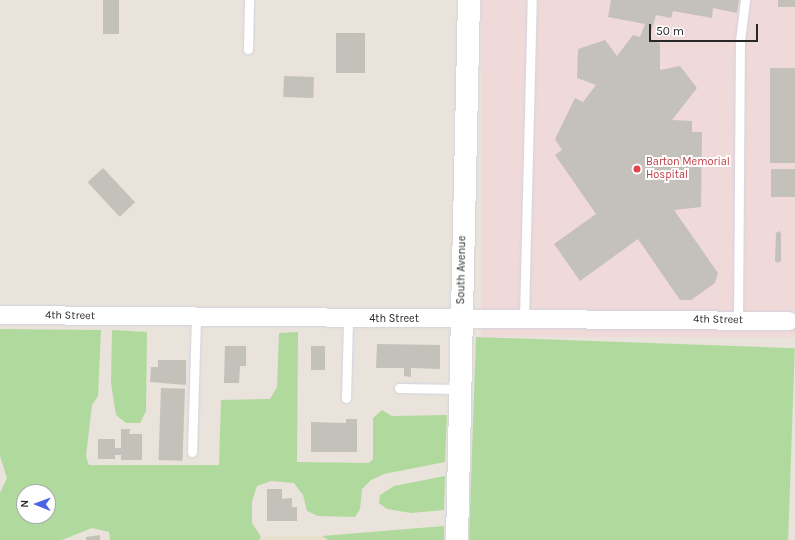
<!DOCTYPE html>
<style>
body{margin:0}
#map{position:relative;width:795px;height:540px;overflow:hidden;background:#e9e3db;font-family:Karla,sans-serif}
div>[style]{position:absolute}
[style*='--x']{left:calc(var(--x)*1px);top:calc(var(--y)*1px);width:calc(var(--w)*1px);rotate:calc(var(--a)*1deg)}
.education>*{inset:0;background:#e9e0cc}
.medical>*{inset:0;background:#efd9d9;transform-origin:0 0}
.green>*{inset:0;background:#b0da9d;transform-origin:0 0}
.building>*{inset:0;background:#c4c0ba;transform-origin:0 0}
.roads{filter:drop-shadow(0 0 1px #d0d3df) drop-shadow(0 0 1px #d0d3df)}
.service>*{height:9px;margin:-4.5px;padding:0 4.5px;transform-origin:4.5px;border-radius:4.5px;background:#fff}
.minor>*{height:18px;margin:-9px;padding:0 9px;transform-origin:9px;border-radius:9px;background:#fff}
.tertiary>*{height:22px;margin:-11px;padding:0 11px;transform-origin:11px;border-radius:11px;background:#fff}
.dots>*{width:11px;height:11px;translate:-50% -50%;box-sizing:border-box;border:2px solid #fff;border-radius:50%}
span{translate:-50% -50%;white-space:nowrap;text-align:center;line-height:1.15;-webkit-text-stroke:4px #fff;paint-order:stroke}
.health-label{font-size:11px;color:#be3a42}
.left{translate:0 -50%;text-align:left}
.street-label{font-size:11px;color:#282828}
.north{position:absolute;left:16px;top:484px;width:40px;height:40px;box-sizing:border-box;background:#fff;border:1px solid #a9a9a9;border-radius:50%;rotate:271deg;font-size:11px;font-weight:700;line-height:16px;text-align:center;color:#282828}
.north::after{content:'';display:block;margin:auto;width:14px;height:18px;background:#4c65e5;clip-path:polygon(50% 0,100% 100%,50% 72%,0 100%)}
.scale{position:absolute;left:649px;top:24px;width:109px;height:18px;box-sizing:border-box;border:2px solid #282828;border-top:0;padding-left:5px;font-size:12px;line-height:14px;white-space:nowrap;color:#282828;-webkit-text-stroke:3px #fff;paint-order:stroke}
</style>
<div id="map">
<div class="education">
<i style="clip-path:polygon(322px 536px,328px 540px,259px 540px,261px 537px)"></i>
</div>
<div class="medical">
<i style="left:481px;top:0;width:314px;height:337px"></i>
</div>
<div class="green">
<i style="clip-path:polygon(evenodd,0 329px,101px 330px,98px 396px,92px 405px,86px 456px,89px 465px,219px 465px,221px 400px,270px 399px,277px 387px,279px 333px,298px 332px,297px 462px,369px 463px,373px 459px,373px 418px,382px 410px,392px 416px,447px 415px,445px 462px,384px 474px,371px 480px,362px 489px,360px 509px,355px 517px,318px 516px,307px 511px,303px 495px,294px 483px,271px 481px,257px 486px,252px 501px,252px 523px,261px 537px,259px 540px,110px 540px,109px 532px,92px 528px,62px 540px,0 540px,0 493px,7px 478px,0 456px,0 329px,24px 492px,48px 492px,48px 516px,24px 516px,24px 492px)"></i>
<i style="clip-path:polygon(112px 330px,147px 332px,146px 411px,140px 423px,126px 423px,116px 415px,111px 383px)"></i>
<i style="left:476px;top:337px;width:319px;height:203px;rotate:2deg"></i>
<i style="clip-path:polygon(445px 476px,444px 510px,411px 513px,387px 509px,379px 503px,380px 495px,394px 486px)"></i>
<i style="clip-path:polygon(444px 526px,444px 540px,328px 540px,322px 536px)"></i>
</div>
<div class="building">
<i style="left:103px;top:0;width:16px;height:34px"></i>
<i style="clip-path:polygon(611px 0,739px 0,737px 13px,713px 8px,712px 18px,673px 11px,671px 18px,656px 15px,649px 40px,660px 43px,660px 70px,680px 66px,697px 88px,672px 120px,692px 121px,692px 132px,702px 132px,701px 207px,674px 210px,718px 273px,715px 283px,691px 300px,680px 300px,638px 239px,580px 281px,554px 244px,596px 214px,555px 155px,562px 150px,555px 139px,575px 98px,583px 102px,596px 85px,577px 78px,578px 49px,605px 40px,617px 56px,633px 35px,640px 37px,645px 24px,608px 17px)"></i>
<i style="left:778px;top:0;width:17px;height:7px"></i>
<i style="left:336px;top:33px;width:29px;height:40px"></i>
<i style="left:770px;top:68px;width:25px;height:95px"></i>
<i style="left:284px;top:76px;width:30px;height:21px;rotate:2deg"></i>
<i style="left:103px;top:168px;width:47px;height:21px;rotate:47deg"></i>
<i style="left:771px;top:169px;width:24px;height:28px"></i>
<i style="clip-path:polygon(779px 231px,781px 233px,781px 261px,778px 263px,775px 261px,776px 233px)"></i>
<i style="clip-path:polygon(377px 344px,440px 345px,440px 369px,411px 368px,411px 377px,404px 376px,404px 368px,376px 368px)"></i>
<i style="clip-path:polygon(225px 346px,246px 346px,246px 366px,240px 366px,239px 383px,224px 383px)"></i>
<i style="left:311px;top:346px;width:14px;height:24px"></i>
<i style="clip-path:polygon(158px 360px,186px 360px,186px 385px,150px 382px,151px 367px,158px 367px)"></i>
<i style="left:161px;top:388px;width:24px;height:72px;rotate:2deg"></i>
<i style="clip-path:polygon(346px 419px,357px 419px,357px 452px,311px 452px,311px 422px,346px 423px)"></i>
<i style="clip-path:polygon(121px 429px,130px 429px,129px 434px,142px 434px,142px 460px,121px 460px,121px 455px,115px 455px,115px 459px,98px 459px,98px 439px,115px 439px,115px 448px,121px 448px)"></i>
<i style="clip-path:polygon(267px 489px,282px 489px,282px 499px,292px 498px,292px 507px,297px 507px,297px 521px,267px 521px)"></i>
<i style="clip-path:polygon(100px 535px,100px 540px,86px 540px,86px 537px)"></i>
</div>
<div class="roads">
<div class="service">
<i style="--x:248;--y:49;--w:49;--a:-88.8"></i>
<i style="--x:524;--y:318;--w:318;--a:-88.6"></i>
<i style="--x:738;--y:321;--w:280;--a:-89.6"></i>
<i style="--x:740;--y:41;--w:41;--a:-83"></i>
<i style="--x:399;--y:388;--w:61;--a:0.9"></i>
<i style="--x:346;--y:398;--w:79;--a:-88.5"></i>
<i style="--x:192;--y:452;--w:134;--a:-88.3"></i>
</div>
<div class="minor">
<i style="--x:0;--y:315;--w:789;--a:0.44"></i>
</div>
<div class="tertiary">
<i style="--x:457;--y:540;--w:540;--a:-88.73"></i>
</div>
</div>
<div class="dots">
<i style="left:637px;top:169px;background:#e0444e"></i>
</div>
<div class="health-label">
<span class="left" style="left:646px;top:169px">Barton Memorial<br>Hospital</span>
</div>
<div class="street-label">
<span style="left:462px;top:270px;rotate:-89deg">South Avenue</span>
<span style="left:70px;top:316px;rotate:1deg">4th Street</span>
<span style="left:394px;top:319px">4th Street</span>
<span style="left:718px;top:320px;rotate:1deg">4th Street</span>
</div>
<div class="north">N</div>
<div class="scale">50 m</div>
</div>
